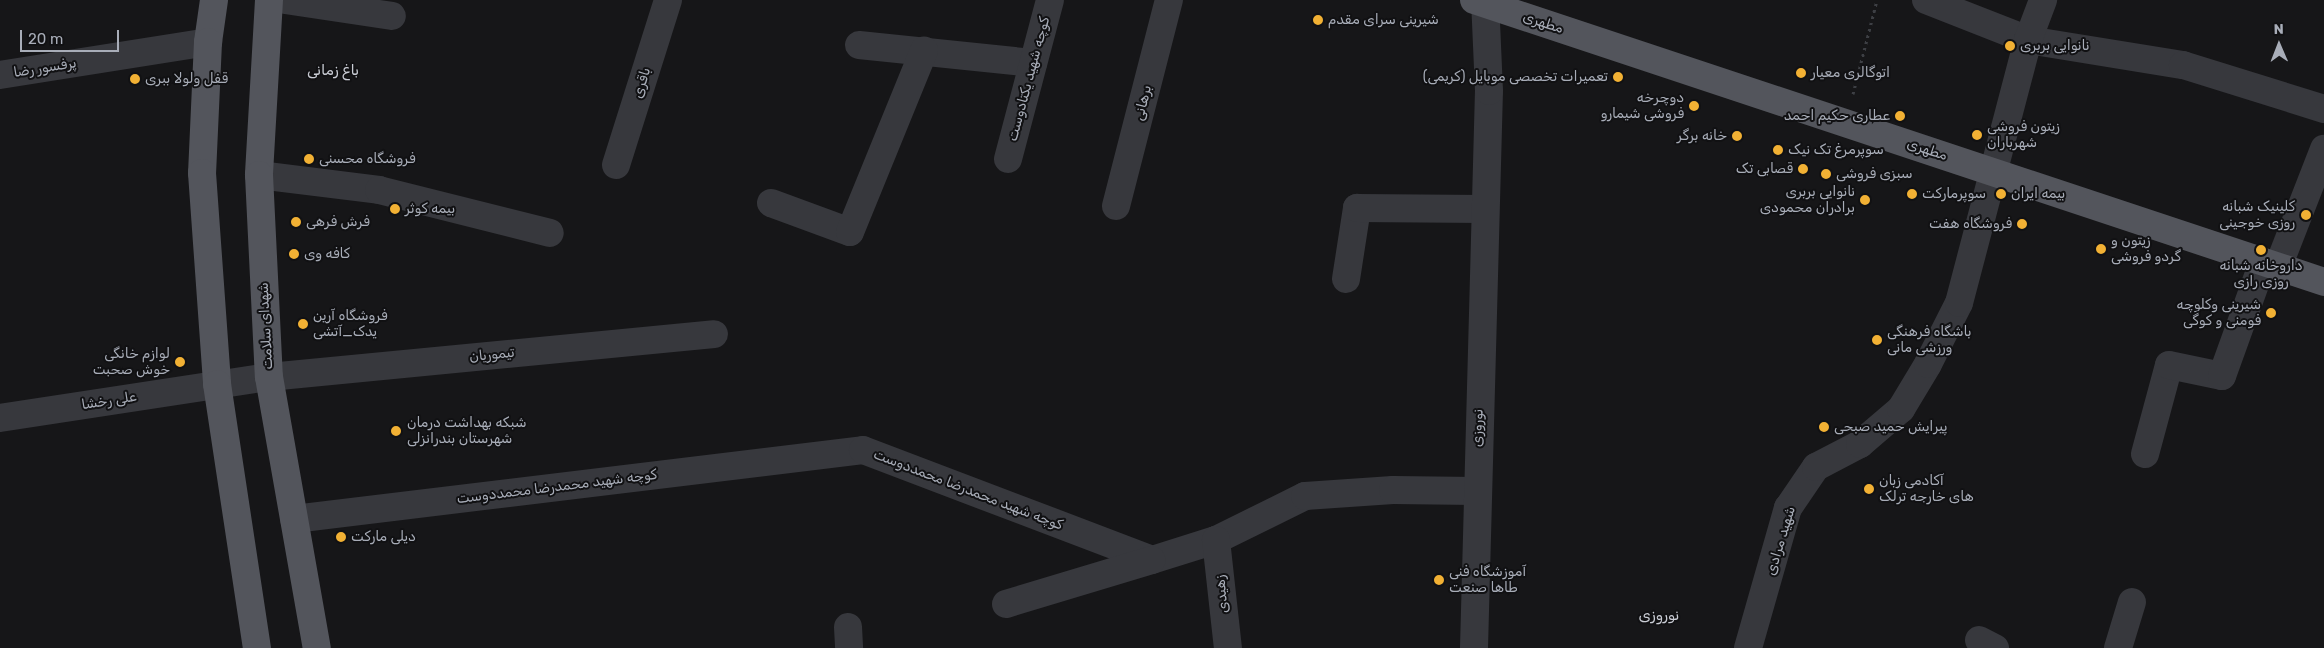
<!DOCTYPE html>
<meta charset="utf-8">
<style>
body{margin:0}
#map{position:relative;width:2324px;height:648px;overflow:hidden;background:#161618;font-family:Rubik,"Noto Naskh Arabic",sans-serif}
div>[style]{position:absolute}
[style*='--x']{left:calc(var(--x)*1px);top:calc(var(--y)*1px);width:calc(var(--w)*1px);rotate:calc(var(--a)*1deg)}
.path>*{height:3px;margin-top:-1.5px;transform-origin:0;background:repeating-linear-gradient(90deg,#3d3f44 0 2.5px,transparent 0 6.5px)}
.minor>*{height:28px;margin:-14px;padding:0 14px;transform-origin:14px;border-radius:14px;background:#37383d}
.major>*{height:28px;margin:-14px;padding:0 14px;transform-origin:14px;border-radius:14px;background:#53555c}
.dots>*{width:14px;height:14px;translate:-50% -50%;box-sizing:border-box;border:2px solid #111113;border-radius:50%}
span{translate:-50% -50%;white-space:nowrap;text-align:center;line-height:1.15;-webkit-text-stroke:4px #111113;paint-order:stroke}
.poi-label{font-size:14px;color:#a8adb8}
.left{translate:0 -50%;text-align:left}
.right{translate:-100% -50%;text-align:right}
.street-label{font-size:14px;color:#a8adb8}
.neighbourhood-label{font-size:15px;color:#c9ccd4}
.north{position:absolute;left:2254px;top:20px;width:50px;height:50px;-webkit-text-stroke:4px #111113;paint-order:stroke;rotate:359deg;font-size:14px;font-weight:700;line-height:20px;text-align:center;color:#a8adb8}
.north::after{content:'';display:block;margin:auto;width:18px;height:22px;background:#a8adb8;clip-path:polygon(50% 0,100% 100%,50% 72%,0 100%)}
.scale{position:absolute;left:20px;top:30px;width:99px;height:22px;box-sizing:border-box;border:2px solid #a8adb8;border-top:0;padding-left:6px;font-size:15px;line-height:18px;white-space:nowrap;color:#a8adb8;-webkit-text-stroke:4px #111113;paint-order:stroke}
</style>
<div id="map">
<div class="path">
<i style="--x:1853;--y:94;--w:97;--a:-75.7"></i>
</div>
<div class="minor">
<i style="--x:285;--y:0;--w:108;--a:8.5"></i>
<i style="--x:1926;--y:0;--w:110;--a:21.4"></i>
<i style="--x:2028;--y:40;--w:157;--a:9.2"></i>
<i style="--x:2183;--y:65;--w:148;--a:17.3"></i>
<i style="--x:859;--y:45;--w:175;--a:5.9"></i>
<i style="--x:0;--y:75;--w:211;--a:-9"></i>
<i style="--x:1008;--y:159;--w:164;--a:-75.2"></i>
<i style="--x:616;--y:165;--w:173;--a:-72.5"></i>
<i style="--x:259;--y:175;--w:121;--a:7.1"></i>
<i style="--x:379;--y:190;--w:176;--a:14.1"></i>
<i style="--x:771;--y:203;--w:84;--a:20.2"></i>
<i style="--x:850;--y:232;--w:196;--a:-67.8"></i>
<i style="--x:1116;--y:206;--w:213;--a:-75.6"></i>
<i style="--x:2278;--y:267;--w:127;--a:-68.7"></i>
<i style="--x:1346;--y:279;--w:72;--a:-81.2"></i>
<i style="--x:1357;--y:208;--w:128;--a:0.4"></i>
<i style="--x:0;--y:418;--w:272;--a:-8.7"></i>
<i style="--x:269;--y:377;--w:447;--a:-5.5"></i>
<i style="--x:2145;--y:454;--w:92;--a:-74.9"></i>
<i style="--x:2169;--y:365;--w:54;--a:11.7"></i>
<i style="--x:2222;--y:376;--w:121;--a:-70.2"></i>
<i style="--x:294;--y:519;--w:573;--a:-6.91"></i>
<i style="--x:863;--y:450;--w:309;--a:20.8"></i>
<i style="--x:1152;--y:560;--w:67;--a:-17.4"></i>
<i style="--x:1216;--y:540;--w:99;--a:-26.3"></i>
<i style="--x:1305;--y:496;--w:88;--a:-3.9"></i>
<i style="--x:1393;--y:490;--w:83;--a:0.7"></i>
<i style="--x:1216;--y:540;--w:109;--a:83.7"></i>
<i style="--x:1006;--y:604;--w:152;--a:-16.8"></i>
<i style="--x:848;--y:627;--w:21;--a:87"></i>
<i style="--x:1979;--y:640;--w:18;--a:27"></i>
<i style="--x:1474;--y:648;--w:557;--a:-88.46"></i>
<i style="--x:1489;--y:91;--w:91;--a:-92.5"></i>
<i style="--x:1748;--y:648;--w:146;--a:-74.1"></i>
<i style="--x:1788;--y:508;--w:50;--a:-55.7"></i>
<i style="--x:1816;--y:467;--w:50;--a:-27.6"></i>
<i style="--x:1860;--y:444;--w:54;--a:-40.5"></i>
<i style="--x:1901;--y:409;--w:52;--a:-59"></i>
<i style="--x:1928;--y:364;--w:68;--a:-63.1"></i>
<i style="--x:1959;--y:303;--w:272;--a:-75.3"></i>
<i style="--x:2028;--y:40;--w:43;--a:-69.4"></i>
<i style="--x:2118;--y:648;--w:48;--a:-73.1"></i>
</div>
<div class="major">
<i style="--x:214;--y:0;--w:42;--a:98.1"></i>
<i style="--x:208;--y:42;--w:131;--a:92.6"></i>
<i style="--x:202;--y:173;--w:212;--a:85.9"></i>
<i style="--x:217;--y:384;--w:267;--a:81.4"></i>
<i style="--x:269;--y:0;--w:175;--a:93.3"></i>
<i style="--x:259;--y:175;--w:202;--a:87.2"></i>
<i style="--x:269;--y:377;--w:275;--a:80"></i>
<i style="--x:1474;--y:0;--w:896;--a:18.35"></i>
</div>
<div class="dots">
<i style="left:1318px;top:20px;background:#f2b134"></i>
<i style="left:2010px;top:46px;background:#f2b134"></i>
<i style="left:1801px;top:73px;background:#f2b134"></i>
<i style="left:1618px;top:77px;background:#f2b134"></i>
<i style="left:135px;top:79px;background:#f2b134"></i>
<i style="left:1694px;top:106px;background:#f2b134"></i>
<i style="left:1900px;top:116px;background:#f2b134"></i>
<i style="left:1977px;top:135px;background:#f2b134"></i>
<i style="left:1737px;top:136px;background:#f2b134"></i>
<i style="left:1778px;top:150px;background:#f2b134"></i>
<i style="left:309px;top:159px;background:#f2b134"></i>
<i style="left:1803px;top:169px;background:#f2b134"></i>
<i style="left:1826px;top:174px;background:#f2b134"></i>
<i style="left:1912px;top:194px;background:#f2b134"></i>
<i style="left:2001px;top:194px;background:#f2b134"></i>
<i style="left:1865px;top:200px;background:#f2b134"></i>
<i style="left:395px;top:209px;background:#f2b134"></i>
<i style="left:2306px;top:215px;background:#f2b134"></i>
<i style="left:296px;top:222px;background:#f2b134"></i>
<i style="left:2022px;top:224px;background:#f2b134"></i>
<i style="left:2101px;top:249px;background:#f2b134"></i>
<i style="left:2261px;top:250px;background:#f2b134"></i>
<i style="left:294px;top:254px;background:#f2b134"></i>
<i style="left:2271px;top:313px;background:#f2b134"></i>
<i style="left:303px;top:324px;background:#f2b134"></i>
<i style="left:1877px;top:340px;background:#f2b134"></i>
<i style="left:180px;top:362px;background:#f2b134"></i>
<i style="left:1824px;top:427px;background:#f2b134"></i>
<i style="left:396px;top:431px;background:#f2b134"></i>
<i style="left:1869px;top:489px;background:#f2b134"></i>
<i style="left:341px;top:537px;background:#f2b134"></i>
<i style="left:1439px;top:580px;background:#f2b134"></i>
</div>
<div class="poi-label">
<span class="left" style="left:1328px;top:20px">شیرینی سرای مقدم</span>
<span class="left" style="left:2020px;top:46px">نانوایی بربری</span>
<span class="left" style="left:1811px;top:73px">اتوگالری معیار</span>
<span class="right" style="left:1608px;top:77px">تعمیرات تخصصی موبایل (کریمی)</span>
<span class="left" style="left:145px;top:79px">قفل ولولا ببری</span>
<span class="right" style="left:1684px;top:106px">دوچرخه<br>فروشی شیمارو</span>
<span class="right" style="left:1890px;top:116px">عطاری حکیم احمد</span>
<span class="left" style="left:1987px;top:135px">زیتون فروشی<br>شهرباران</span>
<span class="right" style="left:1727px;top:136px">خانه برگر</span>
<span class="left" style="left:1788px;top:150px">سوپرمرغ تک نیک</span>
<span class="left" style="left:319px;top:159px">فروشگاه محسنی</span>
<span class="right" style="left:1793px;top:169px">قصابی تک</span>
<span class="left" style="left:1836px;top:174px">سبزی فروشی</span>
<span class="right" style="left:1855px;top:200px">نانوایی بربری<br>برادران محمودی</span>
<span class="left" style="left:1922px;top:194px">سوپرمارکت</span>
<span class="left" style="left:2011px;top:194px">بیمه ایران</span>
<span class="right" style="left:2295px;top:215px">کلینیک شبانه<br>روزی خوجینی</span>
<span class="left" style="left:405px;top:209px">بیمه کوثر</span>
<span class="left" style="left:306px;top:222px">فرش فرهی</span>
<span class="right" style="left:2012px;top:224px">فروشگاه هفت</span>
<span class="left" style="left:2111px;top:249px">زیتون و<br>گردو فروشی</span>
<span class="left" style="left:304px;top:254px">کافه وی</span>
<span style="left:2261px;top:274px">داروخانه شبانه<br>روزی رازی</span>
<span class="right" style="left:2261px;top:313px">شیرینی وکلوچه<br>فومنی و کوگی</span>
<span class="left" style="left:313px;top:324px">فروشگاه آرین<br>یدک_آتشی</span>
<span class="left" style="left:1887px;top:340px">باشگاه فرهنگی<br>ورزشی مانی</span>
<span class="right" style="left:170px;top:362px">لوازم خانگی<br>خوش صحبت</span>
<span class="left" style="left:407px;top:431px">شبکه بهداشت درمان<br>شهرستان بندرانزلی</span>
<span class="left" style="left:1834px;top:427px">پیرایش حمید صبحی</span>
<span class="left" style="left:1879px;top:489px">آکادمی زبان<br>های خارجه ترلک</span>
<span class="left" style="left:351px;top:537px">دیلی مارکت</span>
<span class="left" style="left:1449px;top:580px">آموزشگاه فنی<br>طاها صنعت</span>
</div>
<div class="street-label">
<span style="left:1543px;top:23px;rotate:18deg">مطهری</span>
<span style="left:45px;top:68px;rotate:-9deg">پرفسور رضا</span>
<span style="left:1029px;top:79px;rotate:-75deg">کوچه شهید یکتادوست</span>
<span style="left:642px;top:83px;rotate:-73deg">باقری</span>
<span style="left:1143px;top:103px;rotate:-76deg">برهانی</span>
<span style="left:1927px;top:150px;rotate:18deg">مطهری</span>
<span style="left:266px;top:326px;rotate:-93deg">شهدای سلامت</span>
<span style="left:492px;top:355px;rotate:-6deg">تیموریان</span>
<span style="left:109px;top:401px;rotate:-9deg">علی رخشا</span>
<span style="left:1478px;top:428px;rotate:-88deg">نوروزی</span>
<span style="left:557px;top:487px;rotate:-7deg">کوچه شهید محمدرضا محمددوست</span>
<span style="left:968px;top:490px;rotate:21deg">کوچه شهید محمدرضا محمددوست</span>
<span style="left:1781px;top:541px;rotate:-73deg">شهید مرادی</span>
<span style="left:1222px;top:594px;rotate:-96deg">زهیدی</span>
</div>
<div class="neighbourhood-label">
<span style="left:333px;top:71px">باغ زمانی</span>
<span style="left:1659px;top:616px">نوروزی</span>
</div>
<div class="north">N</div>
<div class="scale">20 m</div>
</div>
